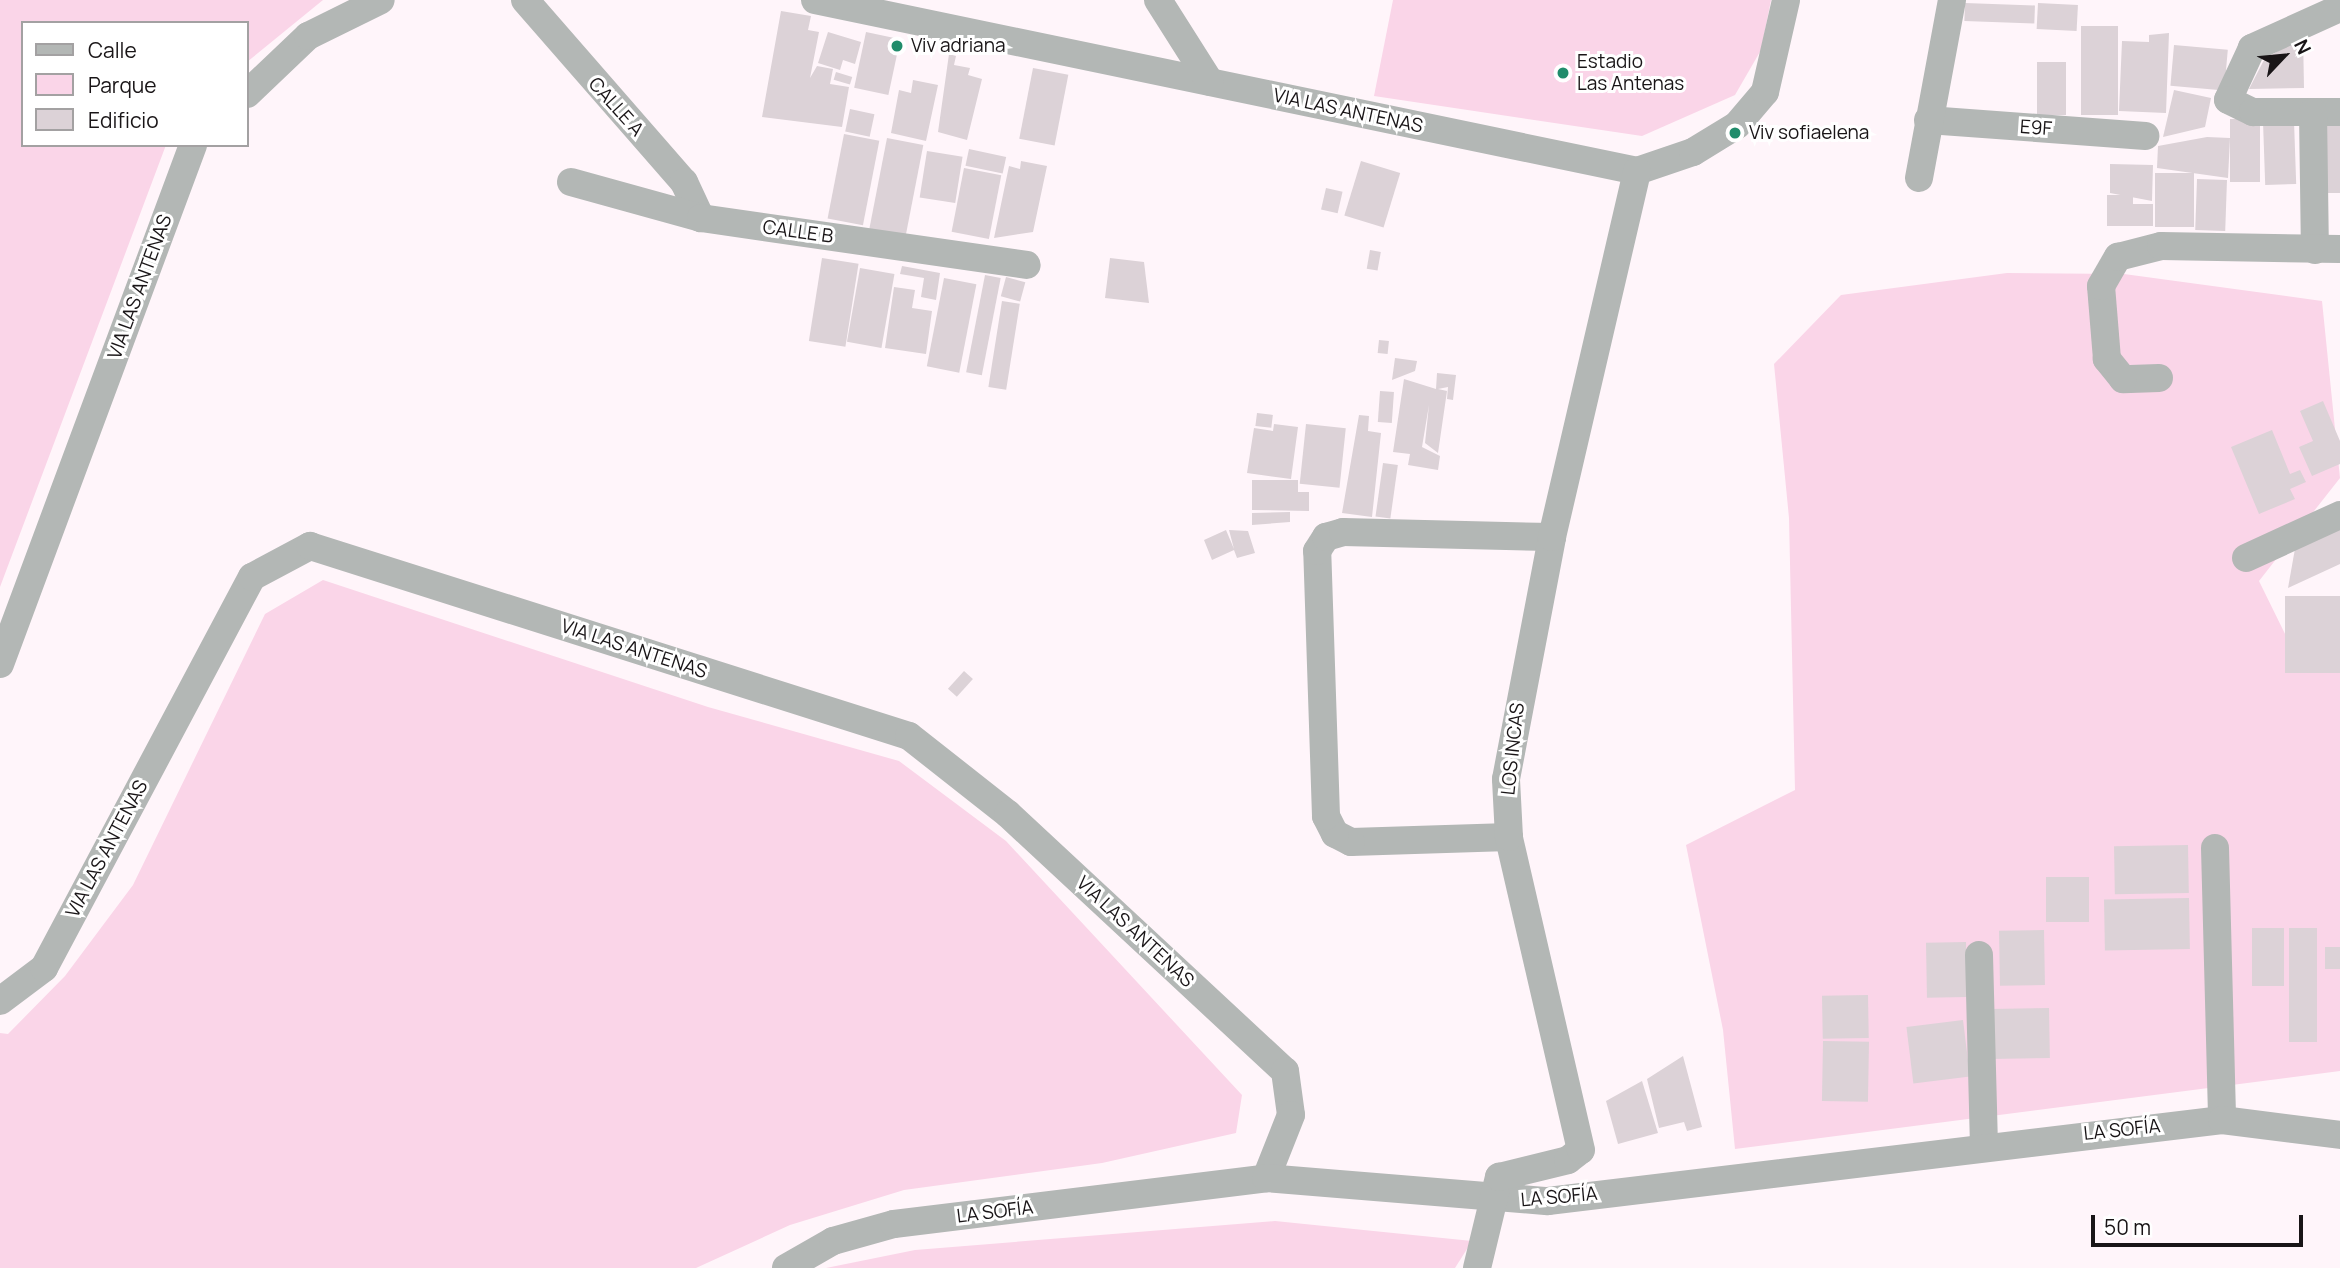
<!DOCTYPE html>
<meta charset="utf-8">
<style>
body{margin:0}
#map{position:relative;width:2340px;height:1268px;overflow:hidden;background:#fff5fa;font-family:Manrope,sans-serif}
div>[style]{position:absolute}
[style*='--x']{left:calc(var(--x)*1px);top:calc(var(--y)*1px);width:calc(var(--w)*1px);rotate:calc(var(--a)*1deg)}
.green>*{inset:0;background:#fad5e8}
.building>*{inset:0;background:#dcd2d7;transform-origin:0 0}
.minor>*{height:28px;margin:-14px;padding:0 14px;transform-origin:14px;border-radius:14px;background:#b3b7b5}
.dots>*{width:19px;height:19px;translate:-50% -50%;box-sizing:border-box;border:4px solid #fff;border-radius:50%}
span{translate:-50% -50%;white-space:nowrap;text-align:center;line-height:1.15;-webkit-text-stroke:6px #fff;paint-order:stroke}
.poi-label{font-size:19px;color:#191517}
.left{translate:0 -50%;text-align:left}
.street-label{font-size:19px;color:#191517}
.legend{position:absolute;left:21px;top:21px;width:228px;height:126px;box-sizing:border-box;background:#fff;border:2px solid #a3a1a2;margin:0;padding:9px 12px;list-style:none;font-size:21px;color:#191517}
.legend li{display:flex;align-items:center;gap:14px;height:35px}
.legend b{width:35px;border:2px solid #a3a1a2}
.north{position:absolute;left:2249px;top:21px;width:70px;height:70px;-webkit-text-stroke:5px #fff;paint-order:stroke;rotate:64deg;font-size:19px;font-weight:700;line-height:28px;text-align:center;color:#191517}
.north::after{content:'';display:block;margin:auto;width:24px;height:32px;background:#191517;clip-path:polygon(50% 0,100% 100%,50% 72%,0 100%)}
.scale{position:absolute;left:2091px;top:1215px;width:212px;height:32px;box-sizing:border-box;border:4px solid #191517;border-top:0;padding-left:9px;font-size:21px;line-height:24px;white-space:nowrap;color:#191517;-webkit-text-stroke:5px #fff;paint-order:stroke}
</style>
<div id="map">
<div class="green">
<i style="clip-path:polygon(0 0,323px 0,247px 62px,247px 23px,23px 23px,23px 145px,166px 145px,0 587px)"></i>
<i style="clip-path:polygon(1393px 0,1771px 0,1761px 50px,1735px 95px,1642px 136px,1374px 96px)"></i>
<i style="clip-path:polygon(2007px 273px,2124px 274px,2322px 301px,2340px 478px,2259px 581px,2288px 640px,2340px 633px,2340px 1071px,1735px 1149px,1723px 1030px,1686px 845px,1795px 790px,1789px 518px,1774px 364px,1841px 295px)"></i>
<i style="clip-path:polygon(323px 580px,708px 707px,899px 761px,1006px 841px,1242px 1095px,1236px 1133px,1102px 1163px,904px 1190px,790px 1225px,696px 1268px,0 1268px,0 1033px,8px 1034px,65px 976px,133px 885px,265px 614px)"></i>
<i style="clip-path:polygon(1275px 1221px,1472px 1241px,1455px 1268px,826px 1268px,915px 1250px)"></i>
</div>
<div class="building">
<i style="left:1965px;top:3px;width:70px;height:18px;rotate:2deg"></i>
<i style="left:2038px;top:3px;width:40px;height:26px;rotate:3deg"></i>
<i style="clip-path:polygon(781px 11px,811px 16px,808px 30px,819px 32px,810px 78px,817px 66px,833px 69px,830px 84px,849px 87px,842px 127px,762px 117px)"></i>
<i style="left:2081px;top:26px;width:37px;height:89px"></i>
<i style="clip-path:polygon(828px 32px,861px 42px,855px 64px,843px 60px,840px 70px,818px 63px)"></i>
<i style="left:866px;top:32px;width:35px;height:57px;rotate:12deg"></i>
<i style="clip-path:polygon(2169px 33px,2166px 113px,2119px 111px,2122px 41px,2149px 42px,2149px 35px)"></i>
<i style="clip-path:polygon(2303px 35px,2304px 88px,2249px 89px,2264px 60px)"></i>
<i style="left:2174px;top:45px;width:54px;height:41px;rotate:5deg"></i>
<i style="clip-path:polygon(949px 54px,956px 56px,954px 65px,970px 68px,968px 75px,982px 79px,967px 140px,938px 132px)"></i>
<i style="left:2037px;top:62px;width:29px;height:53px"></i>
<i style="left:1033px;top:68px;width:36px;height:72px;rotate:11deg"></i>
<i style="left:836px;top:72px;width:17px;height:8px;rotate:17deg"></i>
<i style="clip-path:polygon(913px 80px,938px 85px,926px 141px,891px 133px,899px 90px,911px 93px)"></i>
<i style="clip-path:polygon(2174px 90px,2211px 98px,2205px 127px,2163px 137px)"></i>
<i style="left:850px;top:109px;width:25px;height:23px;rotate:12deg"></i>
<i style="left:2326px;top:116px;width:14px;height:77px"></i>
<i style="left:2230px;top:119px;width:30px;height:63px"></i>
<i style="left:2294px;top:121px;width:63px;height:31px;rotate:88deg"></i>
<i style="left:844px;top:134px;width:36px;height:86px;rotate:11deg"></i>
<i style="clip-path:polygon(2207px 137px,2230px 138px,2228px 178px,2157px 168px,2158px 146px)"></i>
<i style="left:887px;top:138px;width:37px;height:94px;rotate:11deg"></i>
<i style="left:969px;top:149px;width:38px;height:17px;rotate:12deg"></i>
<i style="left:927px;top:151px;width:36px;height:47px;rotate:9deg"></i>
<i style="clip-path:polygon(1021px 161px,1047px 166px,1033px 232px,994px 238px,1009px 166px,1020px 169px)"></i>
<i style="left:1361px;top:161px;width:41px;height:57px;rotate:17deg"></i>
<i style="clip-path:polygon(2110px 164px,2153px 165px,2152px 201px,2110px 193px)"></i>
<i style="left:964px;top:168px;width:38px;height:65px;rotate:11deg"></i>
<i style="left:2155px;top:173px;width:39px;height:54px"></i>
<i style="left:2197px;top:179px;width:30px;height:51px;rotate:2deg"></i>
<i style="left:1326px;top:188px;width:17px;height:22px;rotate:13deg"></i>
<i style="clip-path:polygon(2107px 195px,2133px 195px,2133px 204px,2153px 204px,2153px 226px,2107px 226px)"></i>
<i style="left:1370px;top:250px;width:11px;height:19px;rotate:10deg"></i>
<i style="left:822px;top:258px;width:37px;height:84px;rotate:9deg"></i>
<i style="clip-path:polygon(1110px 258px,1144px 262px,1149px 303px,1105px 298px)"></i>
<i style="clip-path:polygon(902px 266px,940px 273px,936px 300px,921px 297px,924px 278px,900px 274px)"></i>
<i style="left:860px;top:268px;width:35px;height:75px;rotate:10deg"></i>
<i style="left:985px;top:275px;width:16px;height:99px;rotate:11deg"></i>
<i style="left:1006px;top:277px;width:20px;height:20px;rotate:15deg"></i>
<i style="left:944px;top:278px;width:33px;height:90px;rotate:11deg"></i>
<i style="clip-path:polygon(894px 287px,915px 290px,912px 308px,932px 311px,926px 354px,885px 348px)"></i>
<i style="left:1002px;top:301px;width:18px;height:87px;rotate:9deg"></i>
<i style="left:1379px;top:340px;width:10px;height:13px;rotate:6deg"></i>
<i style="clip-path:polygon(1395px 358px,1417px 361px,1415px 371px,1392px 380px)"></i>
<i style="clip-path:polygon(1437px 373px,1456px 375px,1453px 400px,1447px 399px,1448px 387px,1438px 389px,1447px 391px,1438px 453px,1425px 443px,1429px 405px,1422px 447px,1440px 456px,1438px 470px,1408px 465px,1410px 454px,1393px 452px,1404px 379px,1436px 389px)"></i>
<i style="left:1380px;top:391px;width:14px;height:31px;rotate:4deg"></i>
<i style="clip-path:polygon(2323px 401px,2340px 441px,2340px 464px,2312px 476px,2299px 447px,2313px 441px,2300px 411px)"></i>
<i style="left:1257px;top:413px;width:16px;height:13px;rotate:7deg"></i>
<i style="clip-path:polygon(1359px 415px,1369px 416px,1368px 431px,1381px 433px,1372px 517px,1342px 513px)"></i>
<i style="clip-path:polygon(1274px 424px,1298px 427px,1291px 479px,1247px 473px,1254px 428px,1273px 431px)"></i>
<i style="left:1306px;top:424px;width:40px;height:60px;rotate:6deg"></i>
<i style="clip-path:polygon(2272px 430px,2290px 474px,2300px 470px,2306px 482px,2290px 489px,2295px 499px,2259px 514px,2231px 447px)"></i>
<i style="left:1383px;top:463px;width:15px;height:54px;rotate:8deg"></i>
<i style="clip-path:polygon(1252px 480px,1298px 480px,1298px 492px,1309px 492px,1309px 511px,1252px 510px)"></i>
<i style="clip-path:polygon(1290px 512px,1290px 522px,1252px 525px,1252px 513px)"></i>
<i style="clip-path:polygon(2340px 522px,2340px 564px,2288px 588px,2296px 543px)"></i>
<i style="clip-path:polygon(1226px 530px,1234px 549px,1229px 530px,1248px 531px,1255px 553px,1237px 558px,1234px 550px,1212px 560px,1204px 540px)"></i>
<i style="left:2340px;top:596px;width:77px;height:55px;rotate:90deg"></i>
<i style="left:964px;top:671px;width:12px;height:24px;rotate:42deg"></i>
<i style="left:2188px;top:845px;width:48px;height:74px;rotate:89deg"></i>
<i style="left:2046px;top:877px;width:43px;height:45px"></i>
<i style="left:2189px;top:898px;width:51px;height:85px;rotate:89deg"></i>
<i style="left:2252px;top:928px;width:32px;height:58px"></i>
<i style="left:2289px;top:928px;width:28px;height:114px"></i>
<i style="left:2044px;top:930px;width:55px;height:45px;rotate:89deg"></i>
<i style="left:1966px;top:942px;width:55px;height:40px;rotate:89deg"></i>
<i style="left:2325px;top:947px;width:15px;height:22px"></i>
<i style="left:1868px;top:995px;width:43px;height:46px;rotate:89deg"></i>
<i style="left:2049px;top:1008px;width:50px;height:59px;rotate:89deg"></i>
<i style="left:1963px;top:1020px;width:57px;height:57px;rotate:83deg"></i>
<i style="left:1823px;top:1041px;width:46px;height:60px;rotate:1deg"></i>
<i style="clip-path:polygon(1683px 1056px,1702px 1127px,1687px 1131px,1684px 1122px,1659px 1128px,1647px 1079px)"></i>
<i style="clip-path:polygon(1642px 1081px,1658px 1133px,1618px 1144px,1606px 1101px)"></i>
</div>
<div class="minor">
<i style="--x:525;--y:0;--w:242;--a:48.9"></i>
<i style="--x:684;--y:182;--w:40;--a:65"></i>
<i style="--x:815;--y:0;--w:840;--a:11.75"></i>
<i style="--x:1637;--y:171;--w:59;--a:-18.7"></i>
<i style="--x:1693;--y:152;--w:52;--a:-31.5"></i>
<i style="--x:1737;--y:125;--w:43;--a:-49.7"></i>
<i style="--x:1765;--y:92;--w:94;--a:-77.1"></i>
<i style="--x:1158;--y:0;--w:97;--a:57.6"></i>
<i style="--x:2340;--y:8;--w:97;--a:155.6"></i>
<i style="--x:2252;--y:48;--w:57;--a:114.8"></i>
<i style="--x:2228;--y:100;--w:28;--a:26"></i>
<i style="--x:2253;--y:112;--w:87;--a:0"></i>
<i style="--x:247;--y:94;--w:84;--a:-43.6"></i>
<i style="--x:308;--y:36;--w:81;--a:-26.3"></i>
<i style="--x:2313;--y:112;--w:138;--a:89.2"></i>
<i style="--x:1928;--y:120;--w:218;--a:4.2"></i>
<i style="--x:1919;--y:178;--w:181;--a:-79.5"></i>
<i style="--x:571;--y:182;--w:135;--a:15.5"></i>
<i style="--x:701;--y:218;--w:329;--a:8.2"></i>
<i style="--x:2159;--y:378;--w:36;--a:178"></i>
<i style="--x:2123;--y:379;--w:26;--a:-129"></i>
<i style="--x:2107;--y:359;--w:73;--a:-94.7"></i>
<i style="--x:2101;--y:286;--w:34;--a:-60"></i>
<i style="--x:2118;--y:257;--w:44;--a:-14.3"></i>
<i style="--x:2161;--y:246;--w:179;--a:1"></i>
<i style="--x:2246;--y:558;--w:103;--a:-24.6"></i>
<i style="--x:0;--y:664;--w:554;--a:-69.6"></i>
<i style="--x:1509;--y:837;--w:158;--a:178.2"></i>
<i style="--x:1351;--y:842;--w:18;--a:-153"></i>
<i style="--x:1335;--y:834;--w:20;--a:-117"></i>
<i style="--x:1326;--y:816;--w:265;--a:-91.9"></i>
<i style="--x:1317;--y:551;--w:17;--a:-57"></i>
<i style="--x:1326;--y:537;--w:18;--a:-16"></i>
<i style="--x:1343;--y:532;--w:209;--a:1.4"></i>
<i style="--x:2215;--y:848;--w:272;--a:88.5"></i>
<i style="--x:1979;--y:955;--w:190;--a:88.5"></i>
<i style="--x:0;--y:1001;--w:55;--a:-36.9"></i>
<i style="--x:44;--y:968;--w:443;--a:-62"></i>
<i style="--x:252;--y:577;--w:66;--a:-28.1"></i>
<i style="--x:310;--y:546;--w:628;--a:17.6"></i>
<i style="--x:909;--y:736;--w:126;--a:38.2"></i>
<i style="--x:1008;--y:814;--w:378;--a:42.9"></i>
<i style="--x:1285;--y:1071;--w:44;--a:82.2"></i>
<i style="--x:1291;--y:1115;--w:68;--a:111.6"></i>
<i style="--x:786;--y:1268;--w:54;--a:-29.9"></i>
<i style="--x:833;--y:1241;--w:63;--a:-15.6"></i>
<i style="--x:894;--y:1224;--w:375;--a:-7"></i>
<i style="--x:1266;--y:1178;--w:283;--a:4.7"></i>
<i style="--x:1548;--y:1201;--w:679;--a:-6.85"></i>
<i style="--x:2222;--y:1120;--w:119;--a:7.2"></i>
<i style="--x:1477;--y:1268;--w:94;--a:-76.4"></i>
<i style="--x:1499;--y:1177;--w:71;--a:-13.8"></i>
<i style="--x:1568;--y:1160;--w:16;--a:-38"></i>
<i style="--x:1581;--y:1150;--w:321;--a:-103"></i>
<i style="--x:1509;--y:837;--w:58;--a:-93"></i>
<i style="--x:1506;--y:779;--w:246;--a:-79.2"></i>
<i style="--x:1552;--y:537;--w:376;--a:-76.9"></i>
</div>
<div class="dots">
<i style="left:897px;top:46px;background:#208c6b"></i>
<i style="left:1563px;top:73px;background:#208c6b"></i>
<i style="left:1735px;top:133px;background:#208c6b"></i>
</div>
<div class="poi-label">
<span class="left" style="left:911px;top:46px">Viv adriana</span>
<span class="left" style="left:1577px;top:73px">Estadio<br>Las Antenas</span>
<span class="left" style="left:1749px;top:133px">Viv sofiaelena</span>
</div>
<div class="street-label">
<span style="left:616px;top:107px;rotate:48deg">CALLE A</span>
<span style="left:1348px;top:111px;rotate:12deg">VIA LAS ANTENAS</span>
<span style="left:2036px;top:128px;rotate:4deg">E9F</span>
<span style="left:798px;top:232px;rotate:8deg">CALLE B</span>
<span style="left:140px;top:287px;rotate:-70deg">VIA LAS ANTENAS</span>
<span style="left:634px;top:649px;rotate:18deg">VIA LAS ANTENAS</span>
<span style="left:1513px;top:749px;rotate:-84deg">LOS INCAS</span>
<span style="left:107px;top:849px;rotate:-62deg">VIA LAS ANTENAS</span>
<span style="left:1135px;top:932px;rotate:43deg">VIA LAS ANTENAS</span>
<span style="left:2122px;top:1130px;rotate:-6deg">LA SOFÍA</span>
<span style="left:1559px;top:1197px;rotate:-5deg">LA SOFÍA</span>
<span style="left:995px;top:1212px;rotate:-7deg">LA SOFÍA</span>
</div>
<ul class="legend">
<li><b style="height:9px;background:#b3b7b5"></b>Calle</li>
<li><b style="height:19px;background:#fad5e8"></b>Parque</li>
<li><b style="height:19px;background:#dcd2d7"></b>Edificio</li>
</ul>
<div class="north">N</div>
<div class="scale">50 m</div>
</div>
